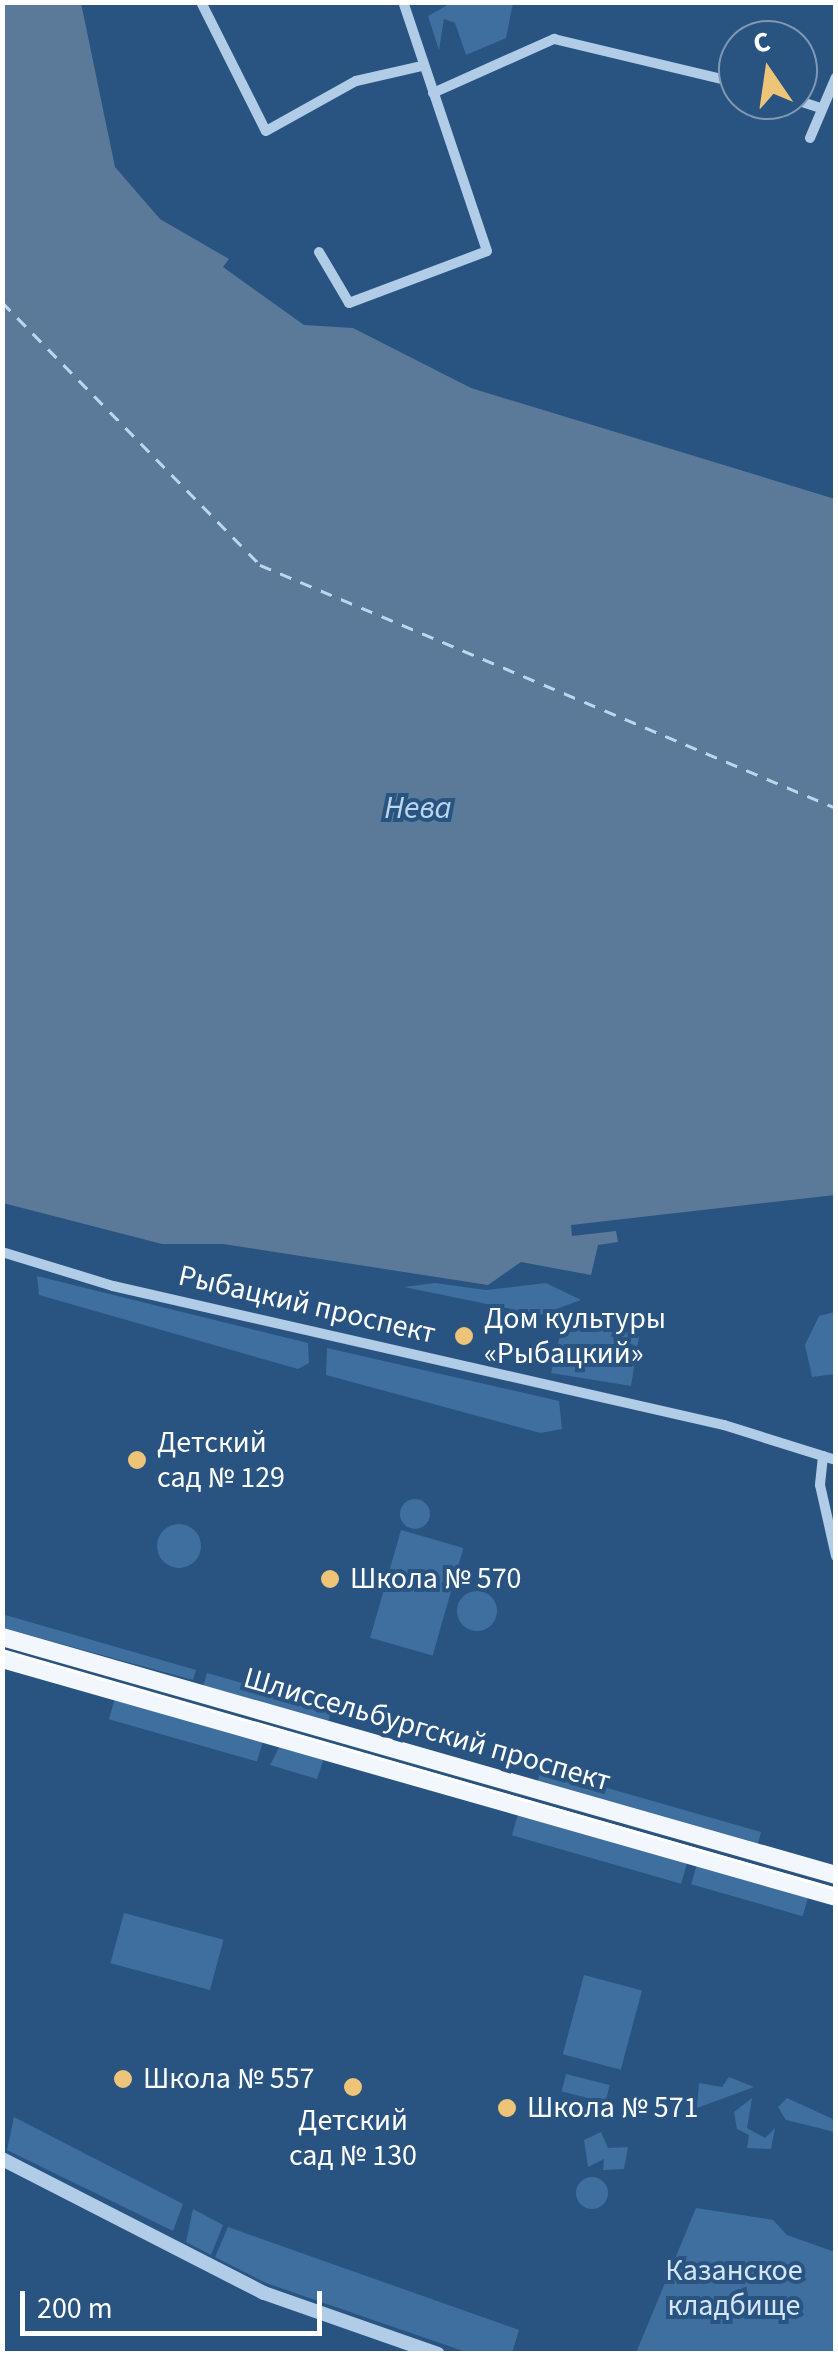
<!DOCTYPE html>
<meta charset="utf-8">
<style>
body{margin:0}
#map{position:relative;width:838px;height:2356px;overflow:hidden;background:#295481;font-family:"Source Sans 3",sans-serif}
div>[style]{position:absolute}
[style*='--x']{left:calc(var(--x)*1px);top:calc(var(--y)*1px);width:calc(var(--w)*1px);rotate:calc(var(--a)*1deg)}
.green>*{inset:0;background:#3e6f9e;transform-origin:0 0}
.round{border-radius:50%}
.water>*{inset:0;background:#5b7998}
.ferry>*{height:2.5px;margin-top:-1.25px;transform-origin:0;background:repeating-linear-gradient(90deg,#bcd6ed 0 12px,transparent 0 22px)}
.minor>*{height:10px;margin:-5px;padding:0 5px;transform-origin:5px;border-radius:5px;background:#b1cce6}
.tertiary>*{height:14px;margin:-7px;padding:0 7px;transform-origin:7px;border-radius:7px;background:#b1cce6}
.primary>*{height:18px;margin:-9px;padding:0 9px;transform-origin:9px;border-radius:9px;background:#f2f7fd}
.tram>*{height:2.5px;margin:-1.25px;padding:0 1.25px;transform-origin:1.25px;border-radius:1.25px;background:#fff}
.dots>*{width:28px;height:28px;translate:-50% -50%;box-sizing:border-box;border:5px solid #295481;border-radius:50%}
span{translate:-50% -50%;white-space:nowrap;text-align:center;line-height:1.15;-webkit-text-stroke:8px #295481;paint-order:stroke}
.street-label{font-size:30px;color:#fff}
.poi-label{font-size:30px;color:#fff}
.left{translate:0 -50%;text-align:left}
.park-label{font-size:30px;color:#d4e5f5}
.water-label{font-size:32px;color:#bcd6ed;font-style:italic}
.frame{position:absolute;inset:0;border:5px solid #fff;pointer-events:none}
.north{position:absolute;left:718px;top:20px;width:100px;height:100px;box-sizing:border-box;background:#295481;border:2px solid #7f98b3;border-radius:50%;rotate:347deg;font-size:28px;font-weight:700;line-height:40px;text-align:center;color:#fff}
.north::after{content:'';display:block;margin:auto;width:35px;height:45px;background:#edc478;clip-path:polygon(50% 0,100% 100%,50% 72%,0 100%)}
.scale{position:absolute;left:20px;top:2291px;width:302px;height:45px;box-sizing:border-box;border:5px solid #fff;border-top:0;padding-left:12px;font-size:30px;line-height:35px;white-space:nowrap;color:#fff;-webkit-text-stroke:8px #295481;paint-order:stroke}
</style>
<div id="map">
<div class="green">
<i style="clip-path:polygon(451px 3px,513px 3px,506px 38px,466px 55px,455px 23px,444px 19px,439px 50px,428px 16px)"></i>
<i style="clip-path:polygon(37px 1276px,308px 1343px,309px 1363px,298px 1369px,39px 1295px)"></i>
<i style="clip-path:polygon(435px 1283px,486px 1290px,546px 1283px,581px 1300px,540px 1315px,404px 1287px)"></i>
<i style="clip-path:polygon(835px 1312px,835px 1374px,812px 1377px,805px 1345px,819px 1316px)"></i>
<i style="clip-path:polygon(578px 1314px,639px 1337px,631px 1386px,551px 1373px,563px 1323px)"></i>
<i style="clip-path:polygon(327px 1348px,559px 1401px,562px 1429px,540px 1433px,326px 1375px)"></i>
<i class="round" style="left:400px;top:1499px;width:30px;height:30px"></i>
<i class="round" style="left:157px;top:1524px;width:44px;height:44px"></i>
<i style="left:401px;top:1530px;width:65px;height:112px;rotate:16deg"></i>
<i class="round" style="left:457px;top:1591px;width:40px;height:40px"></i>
<i style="clip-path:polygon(2px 1614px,196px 1670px,193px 1680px,3px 1628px)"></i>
<i style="left:207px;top:1673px;width:130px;height:13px;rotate:16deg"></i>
<i style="left:115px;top:1698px;width:154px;height:22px;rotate:16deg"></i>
<i style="clip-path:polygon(280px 1746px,324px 1758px,317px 1779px,270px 1765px)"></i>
<i style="left:541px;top:1769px;width:229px;height:15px;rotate:16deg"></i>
<i style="left:518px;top:1814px;width:176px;height:22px;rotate:16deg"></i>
<i style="left:697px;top:1864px;width:116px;height:21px;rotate:16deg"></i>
<i style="left:124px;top:1913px;width:103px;height:52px;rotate:15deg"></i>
<i style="left:584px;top:1975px;width:60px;height:82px;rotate:15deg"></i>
<i style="left:566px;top:2074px;width:45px;height:18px;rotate:14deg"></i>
<i style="clip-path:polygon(729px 2077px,754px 2087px,697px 2108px,699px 2083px,722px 2087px)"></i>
<i style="clip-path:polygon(752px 2098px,747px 2128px,765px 2138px,775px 2128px,771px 2149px,747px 2148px,749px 2135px,737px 2129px,734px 2112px)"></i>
<i style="clip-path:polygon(787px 2098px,835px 2120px,835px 2132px,786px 2120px,778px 2107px)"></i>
<i style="clip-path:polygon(14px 2117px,183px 2204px,173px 2231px,7px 2150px)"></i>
<i style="clip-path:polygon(601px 2132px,608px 2148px,628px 2147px,624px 2169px,603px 2170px,604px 2159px,588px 2167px,584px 2140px)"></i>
<i class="round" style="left:576px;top:2177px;width:32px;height:32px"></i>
<i style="clip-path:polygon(696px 2208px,773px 2220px,787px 2235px,835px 2252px,835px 2353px,636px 2353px)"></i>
<i style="clip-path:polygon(193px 2209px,223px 2225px,211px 2255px,186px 2242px)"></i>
<i style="clip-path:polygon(228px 2227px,519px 2330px,512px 2353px,469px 2353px,266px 2283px,215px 2257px)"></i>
</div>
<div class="water">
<i style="clip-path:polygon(2px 3px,81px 3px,115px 167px,160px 219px,229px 259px,223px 267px,304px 325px,353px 328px,471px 388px,835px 499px,835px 1195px,571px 1225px,572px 1236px,616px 1231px,618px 1242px,598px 1245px,591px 1275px,521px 1262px,488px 1285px,223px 1244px,162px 1244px,3px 1203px)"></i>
</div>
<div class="ferry">
<i style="--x:2;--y:302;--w:368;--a:45.5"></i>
<i style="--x:260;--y:565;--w:625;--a:22.87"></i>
</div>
<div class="minor">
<i style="--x:201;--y:2;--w:144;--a:63.3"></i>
<i style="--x:266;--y:131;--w:103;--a:-29.1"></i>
<i style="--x:356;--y:81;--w:68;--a:-12.8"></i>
<i style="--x:433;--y:93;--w:133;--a:-24.1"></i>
<i style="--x:554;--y:39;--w:189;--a:13.4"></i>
<i style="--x:796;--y:100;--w:25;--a:18"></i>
<i style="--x:810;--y:138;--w:66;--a:-66.9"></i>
<i style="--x:319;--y:252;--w:59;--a:59.5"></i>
<i style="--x:349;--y:303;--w:147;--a:-20.6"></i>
<i style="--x:487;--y:251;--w:263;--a:-108.6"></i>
<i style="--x:2;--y:1252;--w:116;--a:17"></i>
<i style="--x:113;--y:1286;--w:627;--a:12.82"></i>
<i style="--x:724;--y:1425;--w:117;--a:17.4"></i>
<i style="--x:823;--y:1456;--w:29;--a:96"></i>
<i style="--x:820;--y:1485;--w:73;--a:77.3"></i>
</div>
<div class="tertiary">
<i style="--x:2;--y:2159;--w:294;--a:27.1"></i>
<i style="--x:264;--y:2293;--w:184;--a:19.3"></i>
</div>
<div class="primary">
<i style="--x:2;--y:1637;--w:867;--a:15.93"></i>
<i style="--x:2;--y:1659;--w:867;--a:15.93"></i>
</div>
<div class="tram">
<i style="--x:2;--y:1650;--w:868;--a:15.99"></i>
</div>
<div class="dots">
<i style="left:464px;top:1336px;background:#edc478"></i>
<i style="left:137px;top:1460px;background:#edc478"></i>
<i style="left:330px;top:1579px;background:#edc478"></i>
<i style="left:123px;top:2079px;background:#edc478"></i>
<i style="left:353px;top:2087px;background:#edc478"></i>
<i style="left:507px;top:2108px;background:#edc478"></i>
</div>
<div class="street-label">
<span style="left:307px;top:1305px;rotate:13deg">Рыбацкий проспект</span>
<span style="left:427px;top:1730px;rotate:16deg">Шлиссельбургский проспект</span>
</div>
<div class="poi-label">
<span class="left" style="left:484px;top:1336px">Дом культуры<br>«Рыбацкий»</span>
<span class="left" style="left:157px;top:1460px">Детский<br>сад № 129</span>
<span class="left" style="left:350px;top:1579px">Школа № 570</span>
<span class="left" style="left:143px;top:2079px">Школа № 557</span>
<span class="left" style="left:527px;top:2108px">Школа № 571</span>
<span style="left:353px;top:2138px">Детский<br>сад № 130</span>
</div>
<div class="park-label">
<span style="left:734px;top:2288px">Казанское<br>кладбище</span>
</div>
<div class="water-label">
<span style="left:418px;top:808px">Нева</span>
</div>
<div class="frame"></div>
<div class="north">С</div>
<div class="scale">200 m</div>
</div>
